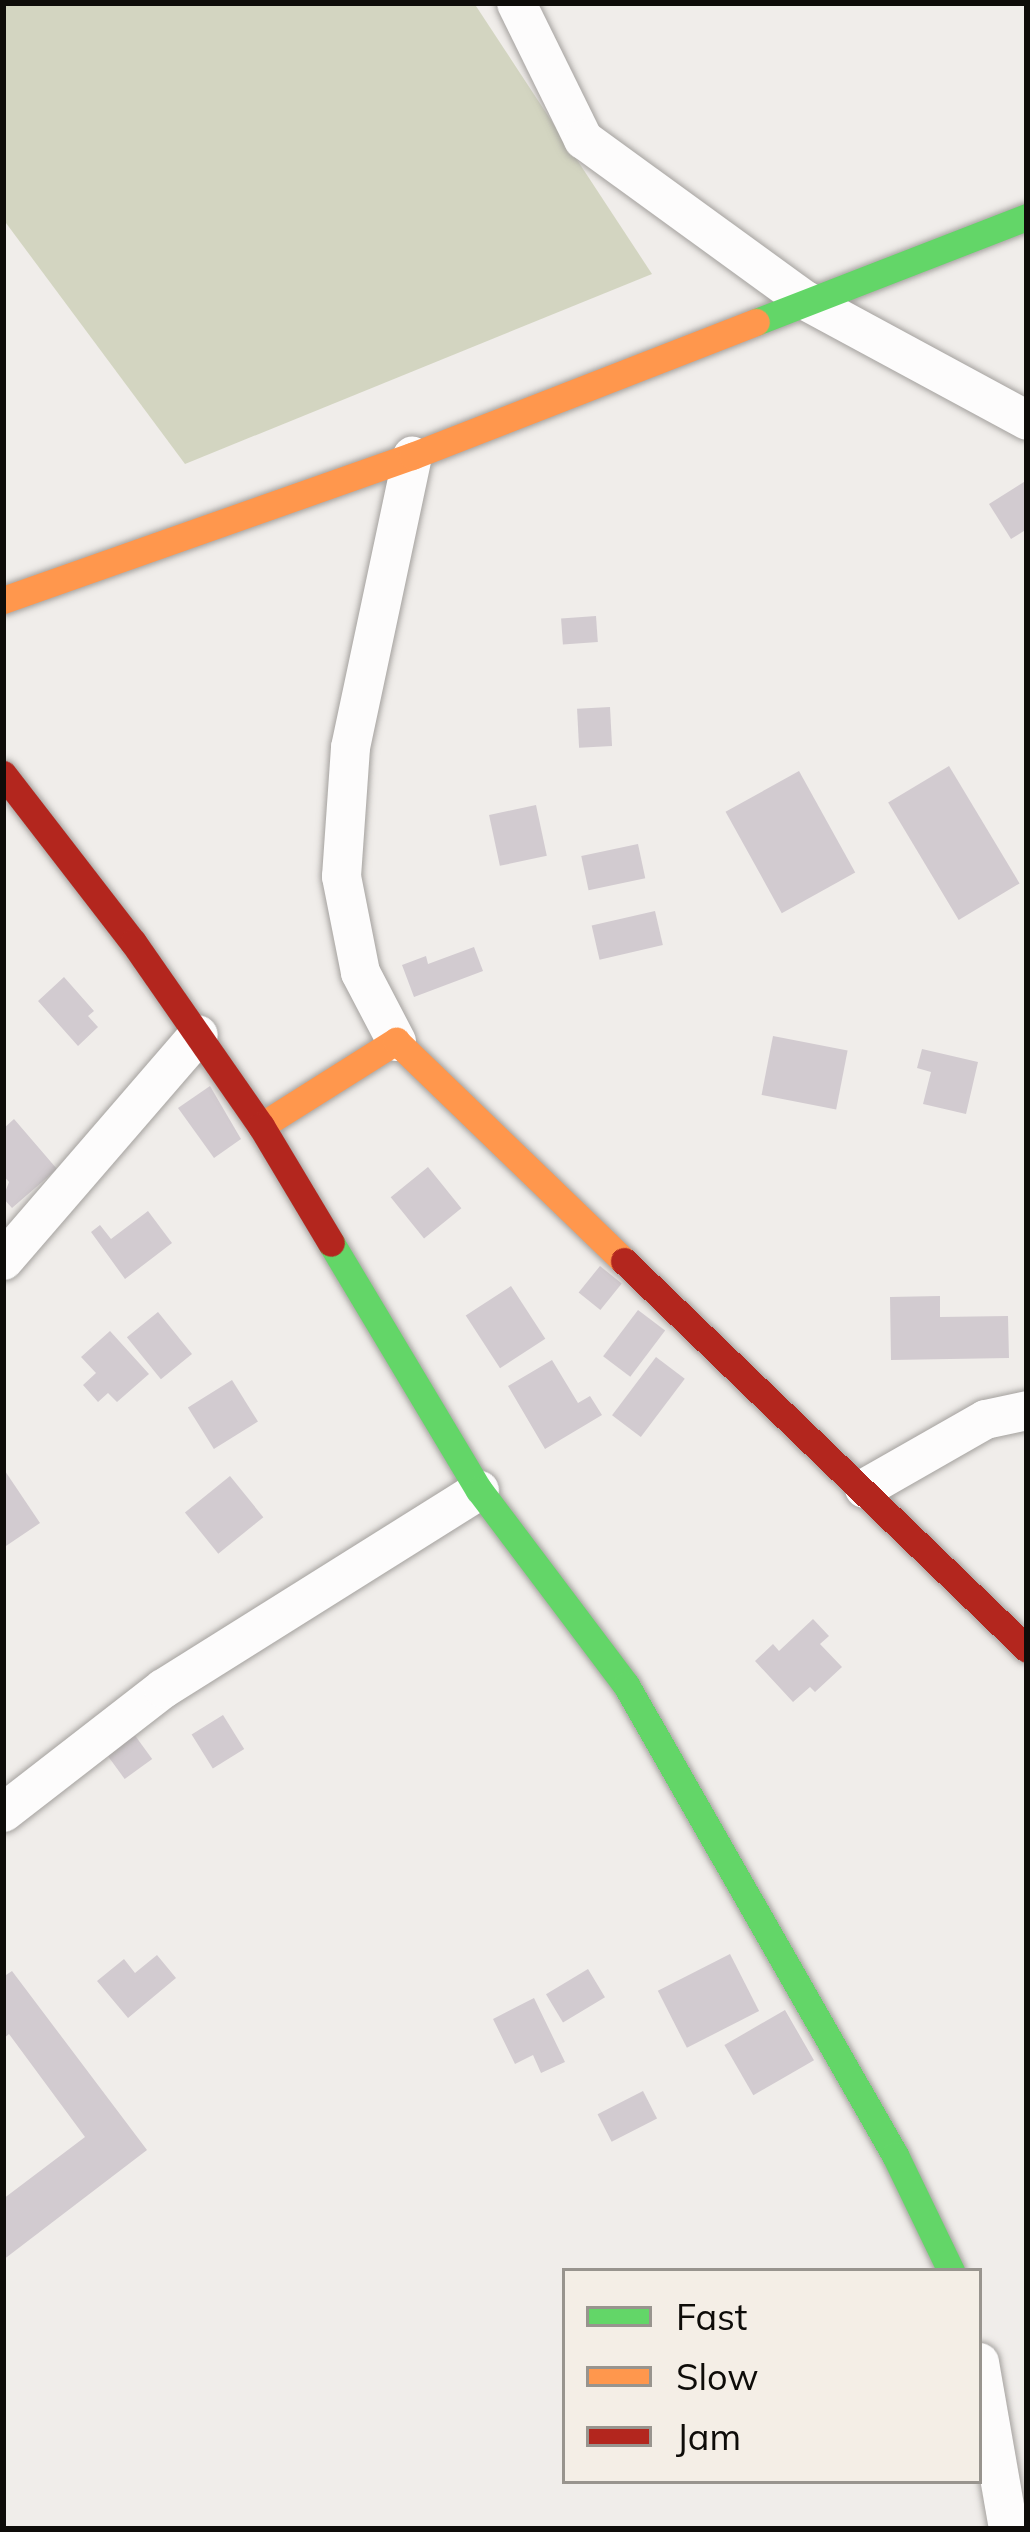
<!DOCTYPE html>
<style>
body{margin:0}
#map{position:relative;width:1030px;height:2532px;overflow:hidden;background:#f0edea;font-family:Mulish,sans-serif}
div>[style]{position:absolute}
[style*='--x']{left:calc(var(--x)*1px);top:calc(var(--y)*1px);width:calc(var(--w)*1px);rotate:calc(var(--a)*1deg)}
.green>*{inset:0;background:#d3d5c1}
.building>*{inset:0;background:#d2cbd0;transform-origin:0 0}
.roads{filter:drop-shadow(0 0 3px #a4a19e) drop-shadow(0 0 3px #a4a19e)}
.street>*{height:39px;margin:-19.5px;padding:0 19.5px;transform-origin:19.5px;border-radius:19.5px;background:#fdfcfc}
.fast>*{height:27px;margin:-13.5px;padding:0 13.5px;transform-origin:13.5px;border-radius:13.5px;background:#63d668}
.slow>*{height:27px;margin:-13.5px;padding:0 13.5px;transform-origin:13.5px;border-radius:13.5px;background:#ff974d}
.jam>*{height:27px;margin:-13.5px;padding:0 13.5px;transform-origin:13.5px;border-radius:13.5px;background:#b3261e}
span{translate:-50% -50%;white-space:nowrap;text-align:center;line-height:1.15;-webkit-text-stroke:9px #f4eee6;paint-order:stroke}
.frame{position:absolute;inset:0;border:6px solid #0e0c09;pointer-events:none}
.legend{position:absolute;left:562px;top:2268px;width:420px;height:216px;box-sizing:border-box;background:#f4eee6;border:3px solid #98948e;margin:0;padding:15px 21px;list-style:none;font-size:36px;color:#0e0c09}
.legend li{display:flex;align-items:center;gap:24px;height:60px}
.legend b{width:60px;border:3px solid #98948e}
</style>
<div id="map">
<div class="green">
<i style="clip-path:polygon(3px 3px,474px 3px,652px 274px,185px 464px,3px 219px)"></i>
</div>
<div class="building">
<i style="clip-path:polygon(1027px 480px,1027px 529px,1011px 539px,989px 504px)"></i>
<i style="left:596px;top:616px;width:26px;height:35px;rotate:86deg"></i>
<i style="left:610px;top:707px;width:39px;height:33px;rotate:87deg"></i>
<i style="left:949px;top:766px;width:137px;height:71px;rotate:59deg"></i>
<i style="left:799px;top:771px;width:116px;height:84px;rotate:61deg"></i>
<i style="left:536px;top:805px;width:52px;height:48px;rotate:78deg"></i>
<i style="left:638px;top:844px;width:35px;height:58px;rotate:78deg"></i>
<i style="left:655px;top:911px;width:35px;height:65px;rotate:77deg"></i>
<i style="clip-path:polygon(474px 947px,483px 971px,414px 997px,402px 965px,426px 956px,428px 964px)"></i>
<i style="clip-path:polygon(64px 977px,94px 1011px,88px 1016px,98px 1027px,78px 1046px,38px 1001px)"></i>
<i style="left:773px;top:1036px;width:76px;height:60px;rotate:11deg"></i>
<i style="clip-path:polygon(922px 1049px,978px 1062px,966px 1114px,923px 1104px,931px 1072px,917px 1068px)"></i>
<i style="clip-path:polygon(210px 1086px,241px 1139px,214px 1158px,178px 1108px)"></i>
<i style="clip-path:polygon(14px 1119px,57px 1169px,12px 1208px,3px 1198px,9px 1182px,3px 1175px,3px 1129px)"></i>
<i style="left:428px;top:1167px;width:53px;height:48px;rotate:51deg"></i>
<i style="clip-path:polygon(148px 1211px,172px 1243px,125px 1279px,91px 1232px,100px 1225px,111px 1239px)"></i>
<i style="left:600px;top:1266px;width:28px;height:34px;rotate:39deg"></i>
<i style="left:511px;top:1286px;width:63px;height:54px;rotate:57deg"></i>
<i style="clip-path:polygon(940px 1296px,940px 1317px,1008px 1316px,1009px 1358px,891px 1360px,890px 1297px)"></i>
<i style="left:638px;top:1310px;width:34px;height:58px;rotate:37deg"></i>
<i style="left:158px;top:1312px;width:54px;height:40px;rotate:51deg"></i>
<i style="clip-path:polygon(110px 1331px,149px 1374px,117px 1402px,108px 1393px,98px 1402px,83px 1385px,96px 1373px,81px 1357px)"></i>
<i style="left:656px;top:1357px;width:36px;height:73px;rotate:37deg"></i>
<i style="clip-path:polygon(552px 1360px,578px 1403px,590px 1396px,602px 1415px,545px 1449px,508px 1386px)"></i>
<i style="left:232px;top:1380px;width:49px;height:52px;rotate:58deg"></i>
<i style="clip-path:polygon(3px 1468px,40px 1523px,3px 1548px)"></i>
<i style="left:230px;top:1476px;width:53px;height:58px;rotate:51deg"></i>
<i style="clip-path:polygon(813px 1619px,829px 1636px,820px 1644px,842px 1667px,815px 1692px,810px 1687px,793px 1702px,755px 1661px,773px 1644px,779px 1651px)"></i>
<i style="left:223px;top:1715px;width:40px;height:37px;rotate:58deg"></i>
<i style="left:131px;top:1730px;width:36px;height:34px;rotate:54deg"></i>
<i style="left:730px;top:1954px;width:64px;height:81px;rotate:63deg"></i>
<i style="clip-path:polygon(157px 1955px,176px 1978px,128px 2018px,97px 1981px,124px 1959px,135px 1973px)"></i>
<i style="left:588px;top:1969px;width:33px;height:49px;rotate:59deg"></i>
<i style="clip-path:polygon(12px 1971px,147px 2150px,3px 2260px,3px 2199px,85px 2137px,9px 2034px,3px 2039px,3px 1977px)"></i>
<i style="clip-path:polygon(534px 1998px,565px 2062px,541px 2073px,533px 2055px,515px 2064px,493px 2019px)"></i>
<i style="left:785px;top:2010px;width:58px;height:70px;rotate:60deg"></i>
<i style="left:643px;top:2091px;width:31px;height:51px;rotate:63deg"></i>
</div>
<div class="roads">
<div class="street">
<i style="--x:516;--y:3;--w:152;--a:63.8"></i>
<i style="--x:583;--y:139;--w:274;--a:36"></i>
<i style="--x:805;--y:300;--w:252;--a:28.4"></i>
<i style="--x:396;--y:1041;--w:78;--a:-117.6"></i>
<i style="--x:360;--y:972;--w:98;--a:-101.2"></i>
<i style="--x:341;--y:876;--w:129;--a:-86"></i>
<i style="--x:350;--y:747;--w:298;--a:-78"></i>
<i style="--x:3;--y:1260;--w:298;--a:-49.2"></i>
<i style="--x:864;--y:1488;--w:139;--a:-29.7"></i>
<i style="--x:985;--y:1419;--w:43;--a:-12.1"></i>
<i style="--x:3;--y:1812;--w:202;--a:-37.8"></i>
<i style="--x:163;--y:1688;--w:373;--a:-32.1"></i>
<i style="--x:979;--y:2362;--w:169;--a:80.1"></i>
</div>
<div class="fast">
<i style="--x:756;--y:322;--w:291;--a:-21.2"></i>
<i style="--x:331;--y:1243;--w:288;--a:59.1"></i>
<i style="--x:479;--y:1490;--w:244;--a:53"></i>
<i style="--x:626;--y:1685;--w:542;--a:60.22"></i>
<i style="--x:895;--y:2155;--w:129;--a:64.2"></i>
</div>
<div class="slow">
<i style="--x:3;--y:600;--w:434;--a:-19.4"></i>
<i style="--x:412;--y:456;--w:369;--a:-21.3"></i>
<i style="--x:261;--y:1126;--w:160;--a:-32.2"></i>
<i style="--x:396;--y:1041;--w:317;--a:44"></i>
</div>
<div class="jam">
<i style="--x:3;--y:774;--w:212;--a:52.3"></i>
<i style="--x:133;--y:942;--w:224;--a:55.2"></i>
<i style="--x:261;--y:1126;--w:136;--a:59.1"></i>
<i style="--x:624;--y:1261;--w:559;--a:43.91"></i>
</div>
</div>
<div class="frame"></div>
<ul class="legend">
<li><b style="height:15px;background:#63d668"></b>Fast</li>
<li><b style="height:15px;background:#ff974d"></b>Slow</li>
<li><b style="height:15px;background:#b3261e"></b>Jam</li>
</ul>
</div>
